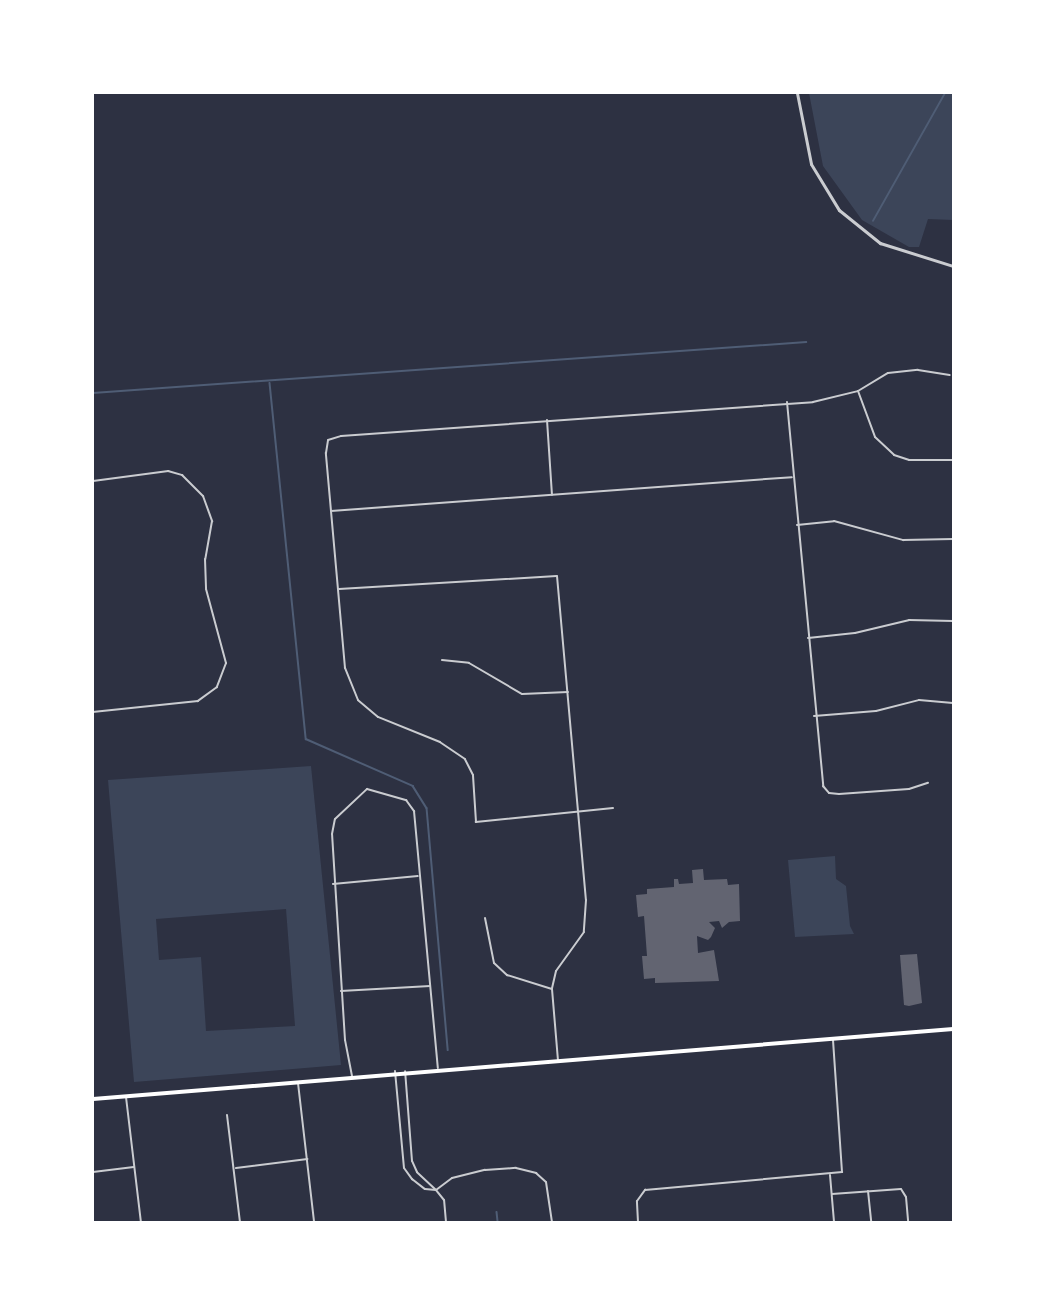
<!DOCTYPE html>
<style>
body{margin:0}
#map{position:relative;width:1046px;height:1315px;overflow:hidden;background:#2d3142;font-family:Mulish,sans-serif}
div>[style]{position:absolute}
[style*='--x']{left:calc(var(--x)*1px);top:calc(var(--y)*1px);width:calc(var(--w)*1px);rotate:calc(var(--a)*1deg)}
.green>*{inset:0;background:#3c4559}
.stream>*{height:1.5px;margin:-0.75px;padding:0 0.75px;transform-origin:0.75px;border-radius:0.75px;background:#4f5d75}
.building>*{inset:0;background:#626471}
.service>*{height:1.5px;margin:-0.75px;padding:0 0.75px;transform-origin:0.75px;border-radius:0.75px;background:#caccd0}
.minor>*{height:2px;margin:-1px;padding:0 1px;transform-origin:1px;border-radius:1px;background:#caccd0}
.tertiary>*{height:3px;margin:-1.5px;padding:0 1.5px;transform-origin:1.5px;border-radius:1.5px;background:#caccd0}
.secondary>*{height:4px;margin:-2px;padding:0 2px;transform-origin:2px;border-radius:2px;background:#fff}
span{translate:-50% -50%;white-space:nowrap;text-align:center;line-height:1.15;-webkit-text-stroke:4.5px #fff;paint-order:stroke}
.frame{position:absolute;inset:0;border:94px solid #fff;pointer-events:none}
</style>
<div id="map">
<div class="green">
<i style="clip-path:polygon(809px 93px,953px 93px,953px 220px,928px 219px,919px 247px,909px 247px,862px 220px,823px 166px)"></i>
<i style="clip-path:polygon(evenodd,311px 766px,341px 1065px,134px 1082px,108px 780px,311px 766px,286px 909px,295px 1026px,206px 1031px,201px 957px,159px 960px,156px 919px,286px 909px)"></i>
<i style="clip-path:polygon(835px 856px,836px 879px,846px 886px,850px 926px,854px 934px,795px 937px,788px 860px)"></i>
</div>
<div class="stream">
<i style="--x:873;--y:221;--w:147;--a:-60.6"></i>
<i style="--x:270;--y:383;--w:358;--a:84.2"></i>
<i style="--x:306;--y:739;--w:117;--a:23.7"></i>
<i style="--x:413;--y:786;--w:26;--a:58"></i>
<i style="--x:427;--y:808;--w:243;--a:85"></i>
<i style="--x:93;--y:393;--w:715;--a:-4.09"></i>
<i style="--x:497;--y:1212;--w:10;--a:84"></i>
</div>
<div class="building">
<i style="clip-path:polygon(703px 869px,704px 880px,727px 879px,728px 885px,739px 884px,740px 921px,729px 922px,722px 928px,719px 921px,709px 922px,715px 928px,711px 937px,708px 940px,697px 936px,698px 953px,714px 950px,719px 981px,655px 983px,655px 978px,644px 979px,642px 956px,647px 956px,644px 916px,638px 917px,636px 895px,647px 894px,647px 889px,674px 887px,674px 879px,678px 879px,679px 884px,693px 883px,692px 870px)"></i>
<i style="clip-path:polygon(917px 954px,922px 1003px,909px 1006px,904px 1005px,900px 955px)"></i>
</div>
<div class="service">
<i style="--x:333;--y:884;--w:85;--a:-5.4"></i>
<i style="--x:341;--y:991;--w:89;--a:-3.2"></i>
</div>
<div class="minor">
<i style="--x:858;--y:391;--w:49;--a:69.7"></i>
<i style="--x:875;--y:437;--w:26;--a:43"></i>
<i style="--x:894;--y:455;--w:16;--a:18"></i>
<i style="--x:909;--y:460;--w:44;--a:0"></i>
<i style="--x:787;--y:402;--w:386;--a:84.6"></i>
<i style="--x:823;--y:786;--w:9;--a:49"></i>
<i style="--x:829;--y:793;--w:10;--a:6"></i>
<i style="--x:839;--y:794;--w:70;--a:-4.1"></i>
<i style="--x:909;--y:789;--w:20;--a:-18"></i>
<i style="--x:547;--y:420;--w:75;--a:86.2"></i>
<i style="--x:93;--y:481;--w:76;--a:-7.6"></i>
<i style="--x:168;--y:471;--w:15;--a:16"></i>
<i style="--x:182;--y:475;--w:30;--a:45"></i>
<i style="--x:203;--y:496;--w:27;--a:70"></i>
<i style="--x:212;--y:521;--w:39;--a:100"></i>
<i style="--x:205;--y:559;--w:30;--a:88"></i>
<i style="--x:206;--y:589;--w:77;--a:74.9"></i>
<i style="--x:226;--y:663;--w:26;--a:111"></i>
<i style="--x:217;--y:687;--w:24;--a:144"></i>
<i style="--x:198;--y:701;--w:106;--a:174"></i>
<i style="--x:331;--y:511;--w:462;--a:-4.2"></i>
<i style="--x:797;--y:525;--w:37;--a:-6"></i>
<i style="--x:834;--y:521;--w:72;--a:15.4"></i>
<i style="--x:903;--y:540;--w:50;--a:-1.1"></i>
<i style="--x:339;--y:589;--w:218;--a:-3.4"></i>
<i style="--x:557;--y:576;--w:325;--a:84.9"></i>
<i style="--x:586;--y:900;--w:32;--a:94"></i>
<i style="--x:584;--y:932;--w:48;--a:125.7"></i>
<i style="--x:556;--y:971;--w:18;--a:103"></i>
<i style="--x:552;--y:989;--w:71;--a:85.2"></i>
<i style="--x:808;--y:638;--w:47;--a:-6.1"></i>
<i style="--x:855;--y:633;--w:56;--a:-13.5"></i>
<i style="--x:909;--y:620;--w:44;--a:1.3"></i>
<i style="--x:442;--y:660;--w:27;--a:6"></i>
<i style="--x:469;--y:663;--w:61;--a:30.3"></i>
<i style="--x:522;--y:694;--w:46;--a:-2.5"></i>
<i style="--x:814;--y:716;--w:62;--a:-4.6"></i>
<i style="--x:876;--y:711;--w:44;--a:-14.3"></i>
<i style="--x:919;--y:700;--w:34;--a:5"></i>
<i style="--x:613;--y:808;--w:138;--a:174.2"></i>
<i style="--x:476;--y:822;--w:47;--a:-93.7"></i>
<i style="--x:473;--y:775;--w:18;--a:-117"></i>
<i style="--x:465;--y:759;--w:30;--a:-146"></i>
<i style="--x:440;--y:742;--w:67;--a:-158"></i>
<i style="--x:378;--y:717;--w:26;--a:-140"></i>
<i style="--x:358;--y:700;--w:35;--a:-112"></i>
<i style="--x:345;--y:668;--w:216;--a:-95.1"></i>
<i style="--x:326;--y:453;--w:13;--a:-81"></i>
<i style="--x:328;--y:440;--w:14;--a:-17"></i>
<i style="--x:341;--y:436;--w:473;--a:-4.1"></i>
<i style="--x:813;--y:402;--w:46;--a:-13.7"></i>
<i style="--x:858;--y:391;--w:35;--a:-31"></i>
<i style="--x:888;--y:373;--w:30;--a:-6"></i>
<i style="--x:918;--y:370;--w:32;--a:9"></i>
<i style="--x:485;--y:918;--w:46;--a:78.7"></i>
<i style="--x:494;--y:963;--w:18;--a:43"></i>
<i style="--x:507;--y:975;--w:47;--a:17.3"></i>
<i style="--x:395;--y:1071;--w:97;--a:84.7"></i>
<i style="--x:404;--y:1168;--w:14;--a:54"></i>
<i style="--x:412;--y:1179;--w:16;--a:38"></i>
<i style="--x:425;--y:1189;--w:11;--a:5"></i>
<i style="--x:436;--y:1190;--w:26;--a:-137"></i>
<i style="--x:417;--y:1172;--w:12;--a:-114"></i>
<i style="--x:412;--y:1161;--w:90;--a:-94.4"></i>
<i style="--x:352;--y:1076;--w:37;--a:-101"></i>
<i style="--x:345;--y:1040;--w:206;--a:-93.6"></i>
<i style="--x:332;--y:834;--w:15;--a:-79"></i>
<i style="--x:335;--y:819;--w:44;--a:-43.2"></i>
<i style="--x:367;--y:789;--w:41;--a:15.8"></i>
<i style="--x:406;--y:800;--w:14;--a:54"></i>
<i style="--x:414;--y:811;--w:258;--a:84.7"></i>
<i style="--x:298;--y:1083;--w:140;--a:83.4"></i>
<i style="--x:126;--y:1097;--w:126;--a:83.2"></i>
<i style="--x:227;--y:1115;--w:108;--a:83.1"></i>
<i style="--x:236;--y:1168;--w:72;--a:-7.2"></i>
<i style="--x:93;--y:1172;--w:41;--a:-7"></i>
<i style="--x:830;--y:1175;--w:47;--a:85.1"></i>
<i style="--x:868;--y:1191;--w:31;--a:84"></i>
<i style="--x:832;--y:1194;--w:69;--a:-4.1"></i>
<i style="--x:901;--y:1189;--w:9;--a:58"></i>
<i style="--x:906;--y:1197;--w:25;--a:85"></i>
<i style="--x:446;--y:1222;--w:22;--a:-95"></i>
<i style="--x:444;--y:1200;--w:13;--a:-129"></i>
<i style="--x:436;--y:1190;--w:20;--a:-37"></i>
<i style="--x:452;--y:1178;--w:34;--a:-14"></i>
<i style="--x:485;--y:1170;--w:31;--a:-4"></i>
<i style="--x:516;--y:1168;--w:21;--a:14"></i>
<i style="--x:536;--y:1173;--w:13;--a:42"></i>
<i style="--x:546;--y:1182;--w:40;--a:81.5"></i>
<i style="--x:638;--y:1222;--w:21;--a:-93"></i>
<i style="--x:637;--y:1201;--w:14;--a:-54"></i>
<i style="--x:645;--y:1190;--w:198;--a:-5.2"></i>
<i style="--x:842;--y:1172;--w:133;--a:-93.9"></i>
</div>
<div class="tertiary">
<i style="--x:797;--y:93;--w:72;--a:78.8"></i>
<i style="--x:811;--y:164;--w:54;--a:58.7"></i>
<i style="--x:839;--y:210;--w:53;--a:38.8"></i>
<i style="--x:880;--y:243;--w:77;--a:17.5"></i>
</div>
<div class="secondary">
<i style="--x:93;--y:1099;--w:863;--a:-4.65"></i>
</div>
<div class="frame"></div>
</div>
